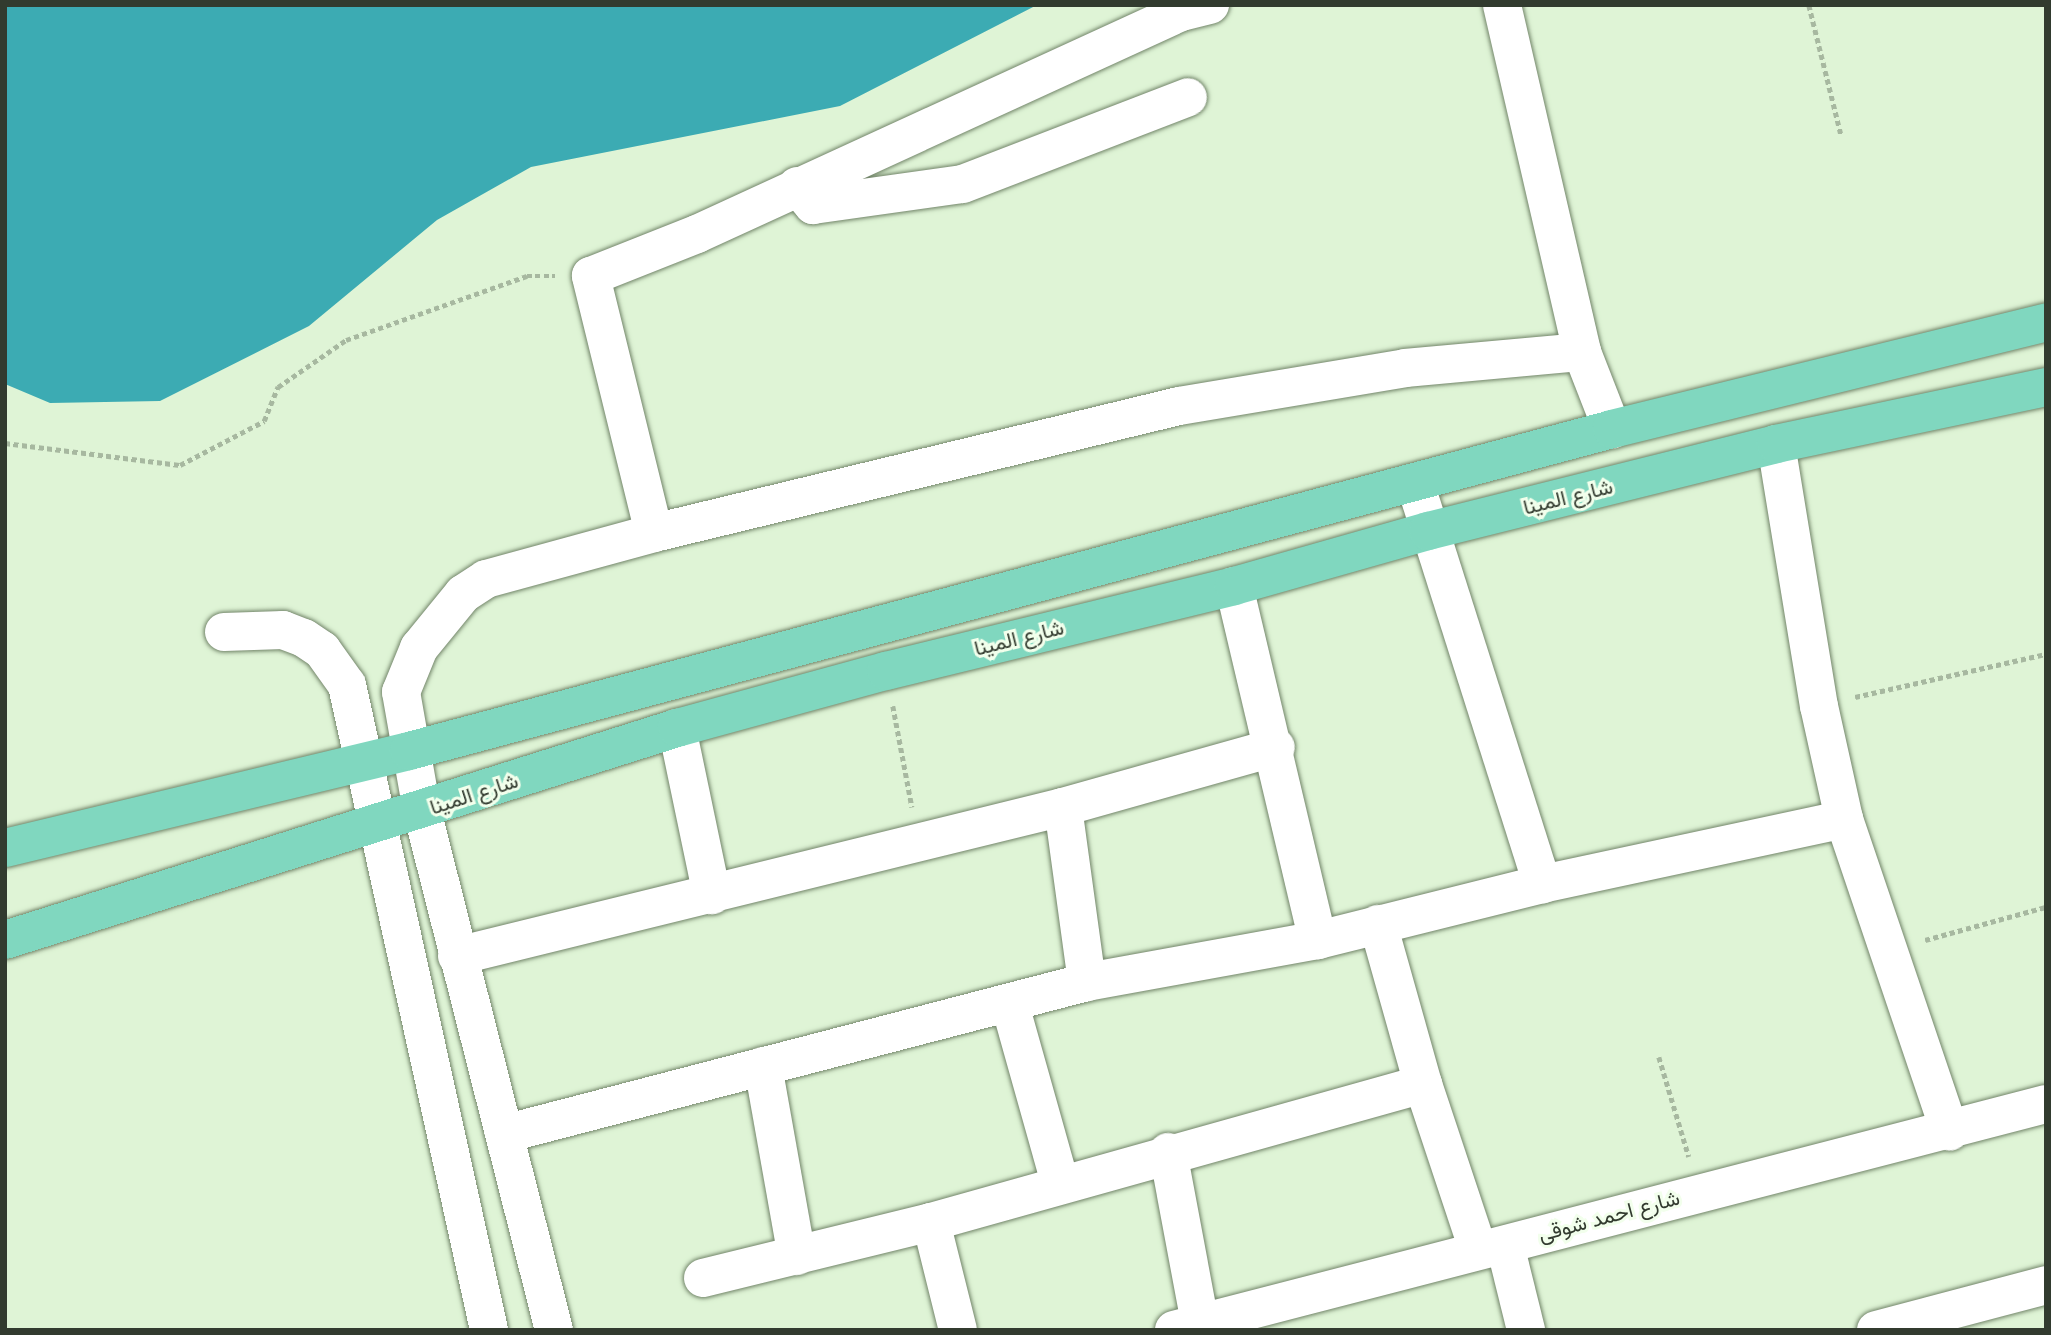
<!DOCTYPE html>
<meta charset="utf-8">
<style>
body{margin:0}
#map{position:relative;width:2051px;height:1335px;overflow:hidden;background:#dff4d6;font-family:Inter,Vazirmatn,sans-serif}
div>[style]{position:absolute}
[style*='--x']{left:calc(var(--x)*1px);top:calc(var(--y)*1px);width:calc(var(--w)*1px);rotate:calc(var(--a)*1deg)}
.water>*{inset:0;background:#3cabb3}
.path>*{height:4.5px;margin-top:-2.25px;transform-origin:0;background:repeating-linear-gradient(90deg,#a7b8a0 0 5px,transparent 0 8.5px)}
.roads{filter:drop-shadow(0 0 2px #728569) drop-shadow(0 0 2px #728569)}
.minor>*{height:38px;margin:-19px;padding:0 19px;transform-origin:19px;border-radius:19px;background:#fff}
.major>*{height:38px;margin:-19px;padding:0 19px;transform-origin:19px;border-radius:19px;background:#80d7bf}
span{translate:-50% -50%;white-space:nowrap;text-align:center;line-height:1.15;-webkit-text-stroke:6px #f2ffec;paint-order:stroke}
.street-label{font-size:21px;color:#323b2f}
.frame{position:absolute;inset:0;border:7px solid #323b2f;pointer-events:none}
</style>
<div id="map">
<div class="water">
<i style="clip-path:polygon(5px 5px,1037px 5px,840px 106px,531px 167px,437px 220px,309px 326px,160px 401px,50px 403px,5px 384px)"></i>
</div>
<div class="path">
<i style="--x:1809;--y:5;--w:133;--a:76.1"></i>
<i style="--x:5;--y:443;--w:176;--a:7.2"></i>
<i style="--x:180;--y:465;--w:95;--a:-27.6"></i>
<i style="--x:264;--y:421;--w:37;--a:-68"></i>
<i style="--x:278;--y:387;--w:83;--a:-34.7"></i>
<i style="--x:346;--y:340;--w:192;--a:-19.5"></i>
<i style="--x:527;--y:276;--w:28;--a:0"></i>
<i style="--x:1855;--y:697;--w:196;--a:-12.7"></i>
<i style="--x:893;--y:706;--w:103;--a:79.3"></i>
<i style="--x:1925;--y:940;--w:125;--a:-15.3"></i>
<i style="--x:1659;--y:1057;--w:104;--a:73.3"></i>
</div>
<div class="roads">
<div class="minor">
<i style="--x:1502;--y:5;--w:356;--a:77"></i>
<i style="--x:1582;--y:352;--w:83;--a:68.7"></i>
<i style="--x:797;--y:186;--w:25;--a:50"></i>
<i style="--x:813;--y:205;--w:151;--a:-8"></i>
<i style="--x:963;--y:184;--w:241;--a:-21.1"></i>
<i style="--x:1776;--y:444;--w:266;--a:80.7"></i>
<i style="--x:1819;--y:706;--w:116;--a:77.5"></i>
<i style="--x:1844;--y:819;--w:330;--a:71.3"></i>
<i style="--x:1415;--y:483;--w:421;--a:72.4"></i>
<i style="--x:654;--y:533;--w:265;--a:-103.8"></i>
<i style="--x:591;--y:276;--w:114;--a:-21.6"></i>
<i style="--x:697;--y:234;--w:532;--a:-24.64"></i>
<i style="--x:1181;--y:12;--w:30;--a:-14"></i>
<i style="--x:1234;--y:586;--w:364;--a:76.7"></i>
<i style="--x:224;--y:632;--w:59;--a:-1.9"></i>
<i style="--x:283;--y:630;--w:22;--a:21"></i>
<i style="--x:304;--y:638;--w:22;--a:34"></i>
<i style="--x:322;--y:650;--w:43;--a:54.5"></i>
<i style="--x:347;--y:685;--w:660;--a:77.58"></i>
<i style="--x:677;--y:728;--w:171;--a:78.2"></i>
<i style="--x:1063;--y:807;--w:177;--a:82.2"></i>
<i style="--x:1378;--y:924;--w:166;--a:74.3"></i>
<i style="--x:1423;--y:1084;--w:174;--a:71.6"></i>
<i style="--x:457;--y:956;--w:624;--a:-13.81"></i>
<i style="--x:1063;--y:807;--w:221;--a:-15.7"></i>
<i style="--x:1010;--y:1005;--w:185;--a:74.3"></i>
<i style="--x:763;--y:1066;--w:193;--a:79.9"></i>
<i style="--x:504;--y:1134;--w:602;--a:-14.61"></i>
<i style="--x:1087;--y:982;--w:235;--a:-10.3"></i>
<i style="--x:1318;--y:940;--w:231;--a:-14"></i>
<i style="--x:1542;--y:884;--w:309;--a:-12.1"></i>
<i style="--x:1168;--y:1152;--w:174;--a:79.4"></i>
<i style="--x:931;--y:1222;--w:111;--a:76"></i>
<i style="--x:1505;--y:1245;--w:88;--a:76.1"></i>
<i style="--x:703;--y:1278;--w:235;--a:-13.8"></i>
<i style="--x:931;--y:1222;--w:511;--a:-15.67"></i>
<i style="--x:554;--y:1330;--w:536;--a:-104.27"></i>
<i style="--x:422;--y:811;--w:121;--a:-100"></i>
<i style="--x:401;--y:692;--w:48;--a:-67.8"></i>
<i style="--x:419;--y:648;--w:70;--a:-50.8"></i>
<i style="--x:463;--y:594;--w:27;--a:-33"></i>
<i style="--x:486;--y:579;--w:174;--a:-15.3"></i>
<i style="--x:654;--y:533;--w:540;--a:-13.6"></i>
<i style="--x:1179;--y:406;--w:229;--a:-9.5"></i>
<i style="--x:1405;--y:368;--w:178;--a:-5.2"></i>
<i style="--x:1174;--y:1330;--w:901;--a:-14.53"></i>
<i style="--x:1876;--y:1330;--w:176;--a:-14.8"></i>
</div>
<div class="major">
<i style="--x:5;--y:848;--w:415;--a:-13.5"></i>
<i style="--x:409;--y:751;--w:1245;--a:-14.98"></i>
<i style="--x:1612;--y:429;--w:447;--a:-13.8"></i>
<i style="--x:5;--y:940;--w:705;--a:-17.51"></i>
<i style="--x:677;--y:728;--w:217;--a:-15.3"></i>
<i style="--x:886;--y:671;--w:358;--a:-13.7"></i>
<i style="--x:1234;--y:586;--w:202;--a:-15.8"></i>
<i style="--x:1428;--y:531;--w:359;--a:-14"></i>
<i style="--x:1776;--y:444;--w:276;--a:-11.9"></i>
</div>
</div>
<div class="street-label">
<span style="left:1568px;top:497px;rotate:-14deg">شارع المينا</span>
<span style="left:1019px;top:638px;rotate:-14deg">شارع المينا</span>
<span style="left:474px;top:794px;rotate:-18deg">شارع المينا</span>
<span style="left:1609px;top:1216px;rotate:-15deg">شارع احمد شوقى</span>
</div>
<div class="frame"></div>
</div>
